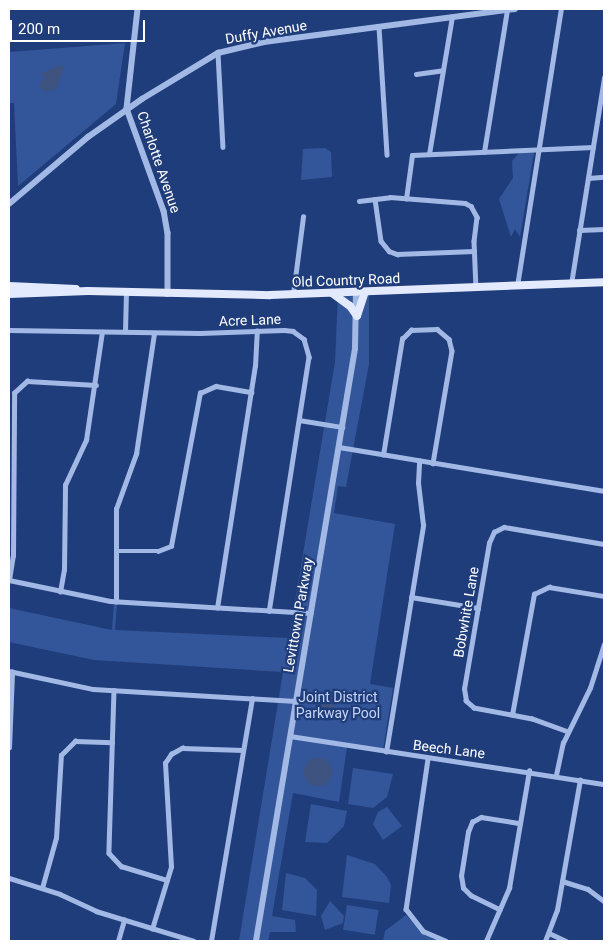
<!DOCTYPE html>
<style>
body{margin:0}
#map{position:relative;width:613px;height:950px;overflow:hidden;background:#203d7b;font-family:Roboto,sans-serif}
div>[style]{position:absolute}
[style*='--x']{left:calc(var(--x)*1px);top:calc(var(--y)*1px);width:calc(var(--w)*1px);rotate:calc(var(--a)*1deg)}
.green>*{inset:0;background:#359;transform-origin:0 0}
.water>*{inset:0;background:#3e5380}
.round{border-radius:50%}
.minor>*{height:4.5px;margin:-2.25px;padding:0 2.25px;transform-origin:2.25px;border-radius:2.25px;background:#a2b9e6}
.tertiary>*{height:5.5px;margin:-2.75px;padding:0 2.75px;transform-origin:2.75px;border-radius:2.75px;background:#a2b9e6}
.primary>*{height:8px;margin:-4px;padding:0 4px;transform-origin:4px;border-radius:4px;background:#e3eafd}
span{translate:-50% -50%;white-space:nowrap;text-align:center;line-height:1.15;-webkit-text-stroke:4.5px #203d7b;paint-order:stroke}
.street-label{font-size:14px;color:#fff}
.park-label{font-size:14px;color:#c6d5f5}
.frame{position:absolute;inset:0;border:10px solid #fff;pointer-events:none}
.scale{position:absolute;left:10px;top:20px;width:135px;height:22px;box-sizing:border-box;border:2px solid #fff;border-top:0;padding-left:6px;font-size:15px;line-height:18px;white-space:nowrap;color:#fff;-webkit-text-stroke:4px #203d7b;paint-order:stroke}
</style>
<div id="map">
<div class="green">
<i style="clip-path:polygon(125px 43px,116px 104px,18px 186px,14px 103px,9px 103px,9px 52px)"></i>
<i style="clip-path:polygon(325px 148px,331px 152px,332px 177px,301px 180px,303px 149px)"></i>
<i style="clip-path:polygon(519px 153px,534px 153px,520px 237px,515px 229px,511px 237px,499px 199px,513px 178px,512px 161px)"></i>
<i style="clip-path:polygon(369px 293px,369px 364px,346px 487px,338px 486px,334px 513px,395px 524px,370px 684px,393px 688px,383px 750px,347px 747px,339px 802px,293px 793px,272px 916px,295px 920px,296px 932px,270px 932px,268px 941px,239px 941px,283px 672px,94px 660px,9px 642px,9px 608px,112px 630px,114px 603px,117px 603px,115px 630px,289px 638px,335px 362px,338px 294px)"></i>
<i style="clip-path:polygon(353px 768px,393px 774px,387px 797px,373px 808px,348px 804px)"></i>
<i style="clip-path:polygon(311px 804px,347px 811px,344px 826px,327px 843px,305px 842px)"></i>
<i style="clip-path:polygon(387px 807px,402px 826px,383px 840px,373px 824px,378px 812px)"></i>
<i style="clip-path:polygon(347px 855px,375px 864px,387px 877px,391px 885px,389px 903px,342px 897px)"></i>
<i style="clip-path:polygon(286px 873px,305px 878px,317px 890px,316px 916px,282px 910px)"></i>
<i style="clip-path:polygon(330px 901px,344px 916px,343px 923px,325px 930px,321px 916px)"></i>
<i style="left:347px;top:905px;width:32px;height:25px;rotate:9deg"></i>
<i style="clip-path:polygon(406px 915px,421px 931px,443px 941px,383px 941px,385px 931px)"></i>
</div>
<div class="water">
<i style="clip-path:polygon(61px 65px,64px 68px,56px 89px,46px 92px,40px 87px,40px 83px,45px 78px,40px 74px)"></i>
<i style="clip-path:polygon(319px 693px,335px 695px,333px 711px,329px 710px,331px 720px,315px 718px)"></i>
<i class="round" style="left:304px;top:758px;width:28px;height:28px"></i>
</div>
<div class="minor">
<i style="--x:379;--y:27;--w:128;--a:86.4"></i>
<i style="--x:218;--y:53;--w:94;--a:87"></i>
<i style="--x:416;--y:74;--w:27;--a:-8"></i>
<i style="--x:484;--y:152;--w:144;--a:-80.8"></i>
<i style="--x:429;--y:154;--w:139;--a:-80.5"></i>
<i style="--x:588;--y:178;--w:16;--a:-4"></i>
<i style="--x:375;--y:199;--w:42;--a:81.9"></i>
<i style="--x:381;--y:241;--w:13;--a:51"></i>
<i style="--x:389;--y:251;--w:9;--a:21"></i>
<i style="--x:397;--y:254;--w:77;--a:-2.2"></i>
<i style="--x:406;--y:199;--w:44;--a:-82.2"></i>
<i style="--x:412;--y:155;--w:181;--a:-2.5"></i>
<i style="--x:359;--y:201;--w:31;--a:-7"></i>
<i style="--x:390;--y:197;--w:75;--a:4.6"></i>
<i style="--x:465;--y:203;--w:7;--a:27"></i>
<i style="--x:471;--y:206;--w:13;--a:61"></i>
<i style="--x:477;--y:217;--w:24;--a:97"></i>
<i style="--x:474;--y:241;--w:47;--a:87.6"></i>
<i style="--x:579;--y:230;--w:25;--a:-2"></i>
<i style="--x:571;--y:284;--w:209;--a:-80.9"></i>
<i style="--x:517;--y:286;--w:280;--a:-81"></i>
<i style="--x:293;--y:294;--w:78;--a:-82.6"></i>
<i style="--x:9;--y:330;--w:191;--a:0.9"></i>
<i style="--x:200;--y:333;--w:84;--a:-2"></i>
<i style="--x:284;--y:330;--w:9;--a:6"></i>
<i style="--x:293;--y:331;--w:14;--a:36"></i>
<i style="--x:304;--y:339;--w:19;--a:74"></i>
<i style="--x:309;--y:357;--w:257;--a:98.9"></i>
<i style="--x:125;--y:332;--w:40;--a:-88.6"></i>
<i style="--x:299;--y:420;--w:44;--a:9.2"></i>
<i style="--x:339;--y:447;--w:269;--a:9.4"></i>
<i style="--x:383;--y:455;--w:118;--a:-80.7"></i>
<i style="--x:402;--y:339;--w:13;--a:-45"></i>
<i style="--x:411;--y:330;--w:26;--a:-2"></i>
<i style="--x:437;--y:329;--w:16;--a:40"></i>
<i style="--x:449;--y:339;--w:12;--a:76"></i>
<i style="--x:452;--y:351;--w:114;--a:99.6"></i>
<i style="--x:116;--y:551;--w:42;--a:0"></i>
<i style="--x:158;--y:551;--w:14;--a:-21"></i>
<i style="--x:171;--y:546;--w:156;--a:-79.3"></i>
<i style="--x:200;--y:393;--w:17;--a:-24"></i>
<i style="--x:216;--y:386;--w:36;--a:10"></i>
<i style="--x:9;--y:580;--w:103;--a:11.7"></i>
<i style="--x:110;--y:601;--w:201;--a:3.4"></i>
<i style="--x:9;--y:580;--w:24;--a:-81"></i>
<i style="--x:13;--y:556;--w:163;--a:-89.6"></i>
<i style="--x:14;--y:393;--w:18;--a:-43"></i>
<i style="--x:27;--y:381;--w:69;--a:3.3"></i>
<i style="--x:60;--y:592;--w:22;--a:-80"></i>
<i style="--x:64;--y:570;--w:85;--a:-89.3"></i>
<i style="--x:65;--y:485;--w:50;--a:-65"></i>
<i style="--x:86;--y:440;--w:109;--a:-81.6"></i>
<i style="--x:411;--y:597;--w:68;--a:9.3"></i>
<i style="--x:116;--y:602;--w:93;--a:-90"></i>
<i style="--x:116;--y:509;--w:59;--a:-70"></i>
<i style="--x:136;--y:454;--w:122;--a:-81.5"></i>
<i style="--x:217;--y:608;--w:245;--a:-81.1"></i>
<i style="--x:255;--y:366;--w:35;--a:-87"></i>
<i style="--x:9;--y:671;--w:86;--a:12.1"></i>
<i style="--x:93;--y:689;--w:203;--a:3.4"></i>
<i style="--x:114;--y:690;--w:163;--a:91.8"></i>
<i style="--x:109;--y:853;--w:18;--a:47"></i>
<i style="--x:121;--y:866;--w:48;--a:16.9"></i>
<i style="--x:512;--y:715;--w:123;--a:-79.7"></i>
<i style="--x:534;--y:594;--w:17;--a:-25"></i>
<i style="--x:549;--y:587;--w:56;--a:9.3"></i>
<i style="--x:568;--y:732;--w:38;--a:-160"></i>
<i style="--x:532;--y:719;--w:59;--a:-169.3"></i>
<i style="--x:474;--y:708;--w:11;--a:-139"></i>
<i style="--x:466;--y:701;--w:12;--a:-99"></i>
<i style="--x:464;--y:689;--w:148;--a:-80.3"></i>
<i style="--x:489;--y:543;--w:12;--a:-66"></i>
<i style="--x:494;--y:532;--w:11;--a:-27"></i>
<i style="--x:504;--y:527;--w:101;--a:9.6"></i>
<i style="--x:290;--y:736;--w:318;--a:8.7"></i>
<i style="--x:9;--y:748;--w:76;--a:-87.7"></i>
<i style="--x:386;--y:752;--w:230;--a:-80.7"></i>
<i style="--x:423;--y:525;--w:42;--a:-96.8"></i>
<i style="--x:418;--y:483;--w:22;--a:-87"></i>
<i style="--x:428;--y:759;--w:152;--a:98.3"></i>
<i style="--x:406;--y:909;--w:28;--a:52"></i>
<i style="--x:423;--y:931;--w:25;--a:23"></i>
<i style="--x:556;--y:775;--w:33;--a:-78"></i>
<i style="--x:563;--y:743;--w:61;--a:-63.9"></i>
<i style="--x:590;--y:688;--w:46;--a:-72.3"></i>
<i style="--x:9;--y:878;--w:53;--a:17.4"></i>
<i style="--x:60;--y:894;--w:40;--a:25"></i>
<i style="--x:96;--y:911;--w:102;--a:17"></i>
<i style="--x:562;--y:881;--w:27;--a:17"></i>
<i style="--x:588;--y:889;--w:20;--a:37"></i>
<i style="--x:42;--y:888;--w:52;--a:-74.4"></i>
<i style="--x:56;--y:838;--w:83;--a:-86.6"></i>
<i style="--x:61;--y:755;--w:20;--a:-45"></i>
<i style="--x:75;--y:741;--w:37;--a:2"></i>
<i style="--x:500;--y:910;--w:32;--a:-154"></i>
<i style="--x:471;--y:896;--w:11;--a:-135"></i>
<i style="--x:463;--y:888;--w:12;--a:-99"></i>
<i style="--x:461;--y:876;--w:45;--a:-81"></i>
<i style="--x:468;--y:832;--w:11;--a:-68"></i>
<i style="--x:472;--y:822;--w:10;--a:-29"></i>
<i style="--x:481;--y:817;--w:39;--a:9"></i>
<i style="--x:152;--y:929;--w:65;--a:-73"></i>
<i style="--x:171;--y:867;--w:104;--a:-93.3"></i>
<i style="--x:165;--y:763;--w:11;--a:-56"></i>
<i style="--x:171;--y:754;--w:13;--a:-29"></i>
<i style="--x:182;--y:748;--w:61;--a:1.9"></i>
<i style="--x:549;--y:933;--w:19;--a:25"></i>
<i style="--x:118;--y:941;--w:22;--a:-74"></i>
<i style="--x:211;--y:941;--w:246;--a:-80.4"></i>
<i style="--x:486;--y:941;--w:58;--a:-66.5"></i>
<i style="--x:509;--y:888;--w:119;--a:-80.3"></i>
<i style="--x:545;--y:941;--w:33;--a:-69"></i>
<i style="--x:557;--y:910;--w:132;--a:-80"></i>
</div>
<div class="tertiary">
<i style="--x:138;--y:9;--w:101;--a:96.3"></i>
<i style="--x:127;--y:109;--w:109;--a:70.1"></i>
<i style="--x:164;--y:211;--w:22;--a:80"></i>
<i style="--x:168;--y:233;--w:61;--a:90"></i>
<i style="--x:9;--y:204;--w:104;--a:-40.3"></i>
<i style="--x:88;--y:137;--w:66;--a:-35.1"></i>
<i style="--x:142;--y:99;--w:89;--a:-31.2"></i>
<i style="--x:218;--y:53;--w:47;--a:-13.4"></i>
<i style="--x:264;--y:42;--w:253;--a:-7.5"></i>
<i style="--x:256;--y:941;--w:600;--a:-80.51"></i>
<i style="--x:355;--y:349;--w:57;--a:-89"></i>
</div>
<div class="primary">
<i style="--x:9;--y:286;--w:67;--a:2.6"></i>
<i style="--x:332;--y:293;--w:22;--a:36"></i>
<i style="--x:350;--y:306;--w:12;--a:55"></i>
<i style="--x:9;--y:294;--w:79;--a:-2.2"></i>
<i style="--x:88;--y:291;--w:182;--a:1.3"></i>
<i style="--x:270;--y:295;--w:334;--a:-2.2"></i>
<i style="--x:357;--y:316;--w:25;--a:-72"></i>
</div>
<div class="street-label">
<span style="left:266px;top:32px;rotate:-10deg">Duffy Avenue</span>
<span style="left:159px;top:162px;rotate:71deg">Charlotte Avenue</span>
<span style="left:346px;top:280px;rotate:-2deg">Old Country Road</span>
<span style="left:250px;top:320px;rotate:-2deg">Acre Lane</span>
<span style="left:466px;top:612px;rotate:-80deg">Bobwhite Lane</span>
<span style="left:298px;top:615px;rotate:-80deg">Levittown Parkway</span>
<span style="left:449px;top:749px;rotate:7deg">Beech Lane</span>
</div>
<div class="park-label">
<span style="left:338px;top:705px">Joint District<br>Parkway Pool</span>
</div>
<div class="frame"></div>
<div class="scale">200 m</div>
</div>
